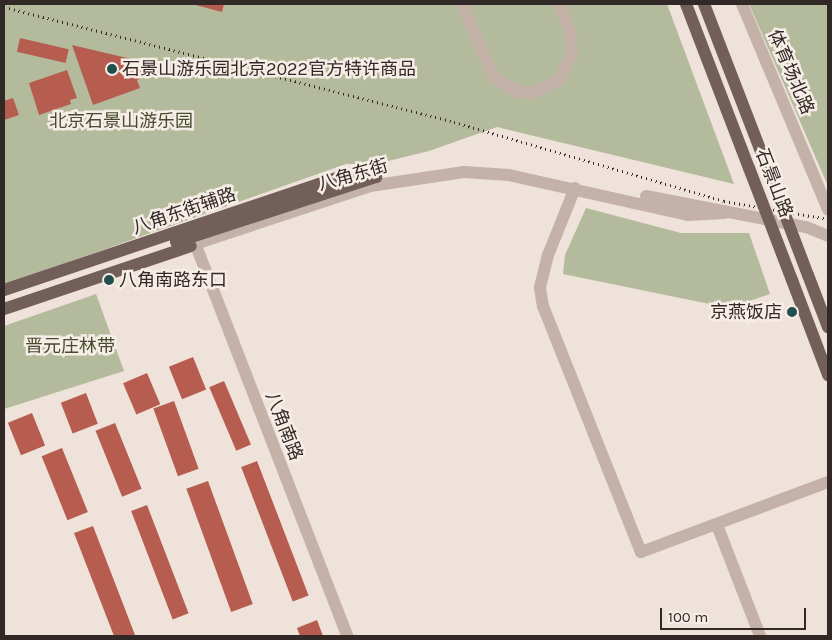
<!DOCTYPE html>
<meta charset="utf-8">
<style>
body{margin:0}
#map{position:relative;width:832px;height:640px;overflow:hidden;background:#eee2da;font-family:Karla,"Noto Sans SC",sans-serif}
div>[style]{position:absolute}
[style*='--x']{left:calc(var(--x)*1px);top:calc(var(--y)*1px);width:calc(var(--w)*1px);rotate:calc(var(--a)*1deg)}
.green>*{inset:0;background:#b4bb9c}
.building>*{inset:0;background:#b75d4f;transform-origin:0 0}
.minor>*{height:12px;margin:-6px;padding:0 6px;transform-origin:6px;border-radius:6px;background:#c4b2a8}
.major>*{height:12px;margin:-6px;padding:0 6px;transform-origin:6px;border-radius:6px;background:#725f5a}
.rail>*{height:3px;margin-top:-1.5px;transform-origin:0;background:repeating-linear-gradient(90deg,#322927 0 1px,transparent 0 5px)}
.major-bridge>*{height:12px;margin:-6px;padding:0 6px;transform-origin:6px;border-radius:6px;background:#725f5a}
.dots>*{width:14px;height:14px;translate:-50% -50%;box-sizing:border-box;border:2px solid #f6ede6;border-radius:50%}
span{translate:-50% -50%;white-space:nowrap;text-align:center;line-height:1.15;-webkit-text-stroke:5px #f6ede6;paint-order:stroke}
.poi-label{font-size:18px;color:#322927}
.left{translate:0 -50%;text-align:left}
.right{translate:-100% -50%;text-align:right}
.street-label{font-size:18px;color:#322927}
.park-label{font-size:18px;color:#454d2e}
.frame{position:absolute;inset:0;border:5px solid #322927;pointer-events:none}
.scale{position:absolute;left:660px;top:608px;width:146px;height:22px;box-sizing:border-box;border:2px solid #322927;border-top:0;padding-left:6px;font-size:15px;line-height:18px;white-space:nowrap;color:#322927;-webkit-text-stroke:4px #f6ede6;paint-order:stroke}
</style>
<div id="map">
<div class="green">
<i style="clip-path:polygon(4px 4px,667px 4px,734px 184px,497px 127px,429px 151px,376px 164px,346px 164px,4px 285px)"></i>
<i style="clip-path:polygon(749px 4px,828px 4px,828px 186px)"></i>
<i style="clip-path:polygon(586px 208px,681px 233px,749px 233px,770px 294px,729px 308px,563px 274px,565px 255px)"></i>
<i style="clip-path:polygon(96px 294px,124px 371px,4px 409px,4px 326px)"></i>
</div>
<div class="building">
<i style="clip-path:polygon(192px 4px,224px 4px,222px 12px)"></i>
<i style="left:20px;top:38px;width:50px;height:14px;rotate:13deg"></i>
<i style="clip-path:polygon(72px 45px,140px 61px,146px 76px,137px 80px,140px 88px,93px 105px)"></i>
<i style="clip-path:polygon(67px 70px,77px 98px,70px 100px,71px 104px,39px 115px,29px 83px)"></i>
<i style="clip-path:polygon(13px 98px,19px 115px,4px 120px,4px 101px)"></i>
<i style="left:193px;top:357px;width:35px;height:26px;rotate:68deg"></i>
<i style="left:147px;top:373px;width:34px;height:26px;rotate:67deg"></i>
<i style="left:224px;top:381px;width:69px;height:16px;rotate:67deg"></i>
<i style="left:86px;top:393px;width:33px;height:27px;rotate:69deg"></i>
<i style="left:174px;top:401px;width:72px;height:22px;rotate:70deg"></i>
<i style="left:32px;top:413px;width:35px;height:26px;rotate:68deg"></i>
<i style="left:115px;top:423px;width:71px;height:21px;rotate:68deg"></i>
<i style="left:62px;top:448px;width:69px;height:22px;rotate:68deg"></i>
<i style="left:257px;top:461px;width:144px;height:17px;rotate:69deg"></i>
<i style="left:208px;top:481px;width:131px;height:23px;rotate:70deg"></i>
<i style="left:147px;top:505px;width:116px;height:17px;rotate:69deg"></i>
<i style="clip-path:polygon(93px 526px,135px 635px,132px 636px,114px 636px,74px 533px)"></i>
<i style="clip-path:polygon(317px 620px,323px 636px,300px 636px,297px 628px)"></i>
</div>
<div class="minor">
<i style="--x:462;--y:4;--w:82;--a:66.3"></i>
<i style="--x:495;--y:79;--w:26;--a:29"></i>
<i style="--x:518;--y:92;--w:14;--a:4"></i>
<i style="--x:532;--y:93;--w:29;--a:-25"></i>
<i style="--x:558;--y:81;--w:30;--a:-62"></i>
<i style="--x:572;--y:55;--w:24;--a:-95"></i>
<i style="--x:570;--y:31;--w:29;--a:-112"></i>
<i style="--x:742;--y:4;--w:223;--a:67.3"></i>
<i style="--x:575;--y:188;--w:72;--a:111.9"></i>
<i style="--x:548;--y:255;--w:34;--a:104"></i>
<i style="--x:540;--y:288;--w:18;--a:81"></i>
<i style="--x:543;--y:306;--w:265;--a:68.3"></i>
<i style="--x:641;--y:552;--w:200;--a:-20.5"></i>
<i style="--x:646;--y:196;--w:163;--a:11"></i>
<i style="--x:806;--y:227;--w:24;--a:22"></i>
<i style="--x:193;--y:238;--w:427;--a:68.8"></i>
<i style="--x:195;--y:244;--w:184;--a:-18.3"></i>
<i style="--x:370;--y:186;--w:95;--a:-8.5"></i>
<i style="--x:464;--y:172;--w:45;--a:3.8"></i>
<i style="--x:509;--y:175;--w:183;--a:12.6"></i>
<i style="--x:688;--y:215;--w:36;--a:-3"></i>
<i style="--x:717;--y:525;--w:119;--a:68.8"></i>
</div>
<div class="major">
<i style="--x:686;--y:4;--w:176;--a:69"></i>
<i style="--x:704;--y:4;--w:169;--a:68.9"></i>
<i style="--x:176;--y:242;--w:210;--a:-18"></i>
<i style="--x:808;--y:275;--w:56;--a:69"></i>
<i style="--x:792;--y:280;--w:102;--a:69.2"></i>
<i style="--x:4;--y:290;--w:344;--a:-18.6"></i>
<i style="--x:330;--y:180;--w:27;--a:-17"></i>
<i style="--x:356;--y:172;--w:21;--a:14"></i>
<i style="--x:4;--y:309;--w:197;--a:-18.6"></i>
</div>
<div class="rail">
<i style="--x:4;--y:7;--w:464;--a:14.3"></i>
<i style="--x:454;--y:122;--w:281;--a:16.3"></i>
<i style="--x:724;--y:201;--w:106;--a:9.8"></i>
</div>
<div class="major-bridge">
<i style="--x:765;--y:162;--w:121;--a:69.2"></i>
<i style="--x:749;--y:168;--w:120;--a:69"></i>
</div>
<div class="dots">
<i style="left:112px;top:69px;background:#224e4c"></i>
<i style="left:109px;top:280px;background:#224e4c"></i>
<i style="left:792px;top:312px;background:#224e4c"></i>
</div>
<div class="poi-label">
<span class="left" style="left:122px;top:69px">石景山游乐园北京2022官方特许商品</span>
<span class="left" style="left:119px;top:280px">八角南路东口</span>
<span class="right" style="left:782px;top:312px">京燕饭店</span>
</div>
<div class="street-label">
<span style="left:791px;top:72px;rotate:67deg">体育场北路</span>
<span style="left:353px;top:175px;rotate:-16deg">八角东街</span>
<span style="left:774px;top:183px;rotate:69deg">石景山路</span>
<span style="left:184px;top:211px;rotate:-19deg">八角东街辅路</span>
<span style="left:284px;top:426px;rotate:69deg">八角南路</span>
</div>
<div class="park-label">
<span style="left:121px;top:121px">北京石景山游乐园</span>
<span style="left:70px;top:346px">晋元庄林带</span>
</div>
<div class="frame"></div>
<div class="scale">100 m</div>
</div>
